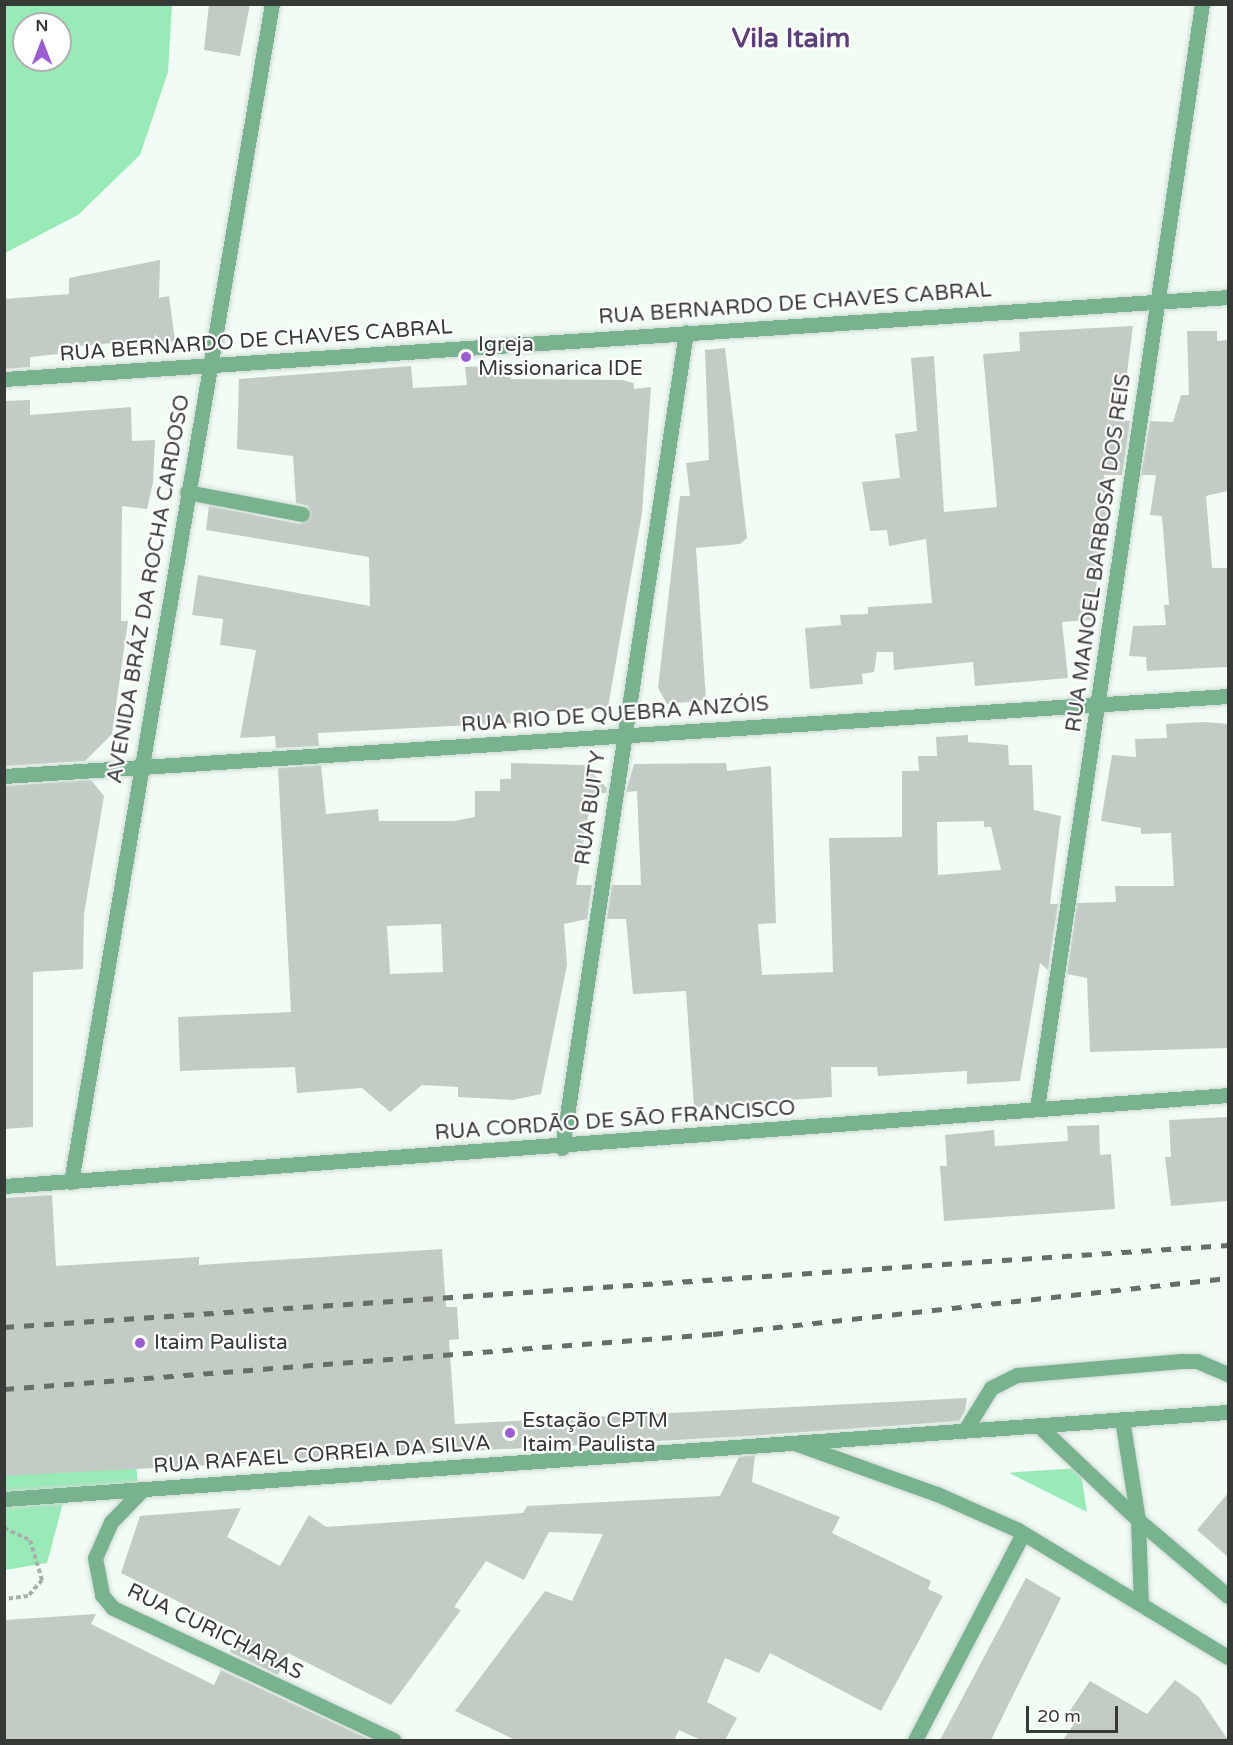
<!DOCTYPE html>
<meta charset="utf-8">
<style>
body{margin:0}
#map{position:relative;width:1233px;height:1745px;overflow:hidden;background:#f1fcf5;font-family:"Varela Round",sans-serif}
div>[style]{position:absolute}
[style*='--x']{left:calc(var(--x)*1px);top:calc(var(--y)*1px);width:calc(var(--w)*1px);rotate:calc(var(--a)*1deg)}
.green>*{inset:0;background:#98eab7}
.building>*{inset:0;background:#c2ccc5}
.path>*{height:4px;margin-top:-2px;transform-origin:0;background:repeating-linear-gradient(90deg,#a6afa9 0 4.5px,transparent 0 7.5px)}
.roads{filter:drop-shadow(0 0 2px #cfd9d3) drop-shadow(0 0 2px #cfd9d3)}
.minor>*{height:15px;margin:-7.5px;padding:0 7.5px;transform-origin:7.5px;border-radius:7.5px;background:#79b28e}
.rail>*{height:4.5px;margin-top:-2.25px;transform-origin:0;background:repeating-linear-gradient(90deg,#676d69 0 10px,transparent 0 20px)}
.dots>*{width:16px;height:16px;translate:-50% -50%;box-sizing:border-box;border:3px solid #fff;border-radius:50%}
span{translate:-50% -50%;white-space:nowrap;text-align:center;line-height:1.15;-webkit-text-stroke:4.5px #fff;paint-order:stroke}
.street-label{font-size:21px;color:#363a37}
.poi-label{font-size:21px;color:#363a37}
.left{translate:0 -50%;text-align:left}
.district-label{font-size:27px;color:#5d3f7a;font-weight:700}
.frame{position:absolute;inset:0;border:6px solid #363a37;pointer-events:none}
.north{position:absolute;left:12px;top:12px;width:60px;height:60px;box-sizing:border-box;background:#fff;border:2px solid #afb0af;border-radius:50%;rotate:0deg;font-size:16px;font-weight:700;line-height:24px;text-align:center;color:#363a37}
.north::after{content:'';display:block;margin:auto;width:21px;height:27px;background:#9b5cd2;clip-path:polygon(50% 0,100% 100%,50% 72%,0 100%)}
.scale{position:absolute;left:1026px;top:1706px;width:92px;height:27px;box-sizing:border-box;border:3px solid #363a37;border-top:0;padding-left:8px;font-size:18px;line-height:21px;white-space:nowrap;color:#363a37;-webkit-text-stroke:4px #fff;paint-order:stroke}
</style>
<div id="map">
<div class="green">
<i style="clip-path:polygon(evenodd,5px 4px,172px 5px,168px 72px,140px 155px,78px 215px,5px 253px,5px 4px,24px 24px,60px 24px,60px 60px,24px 60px,24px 24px)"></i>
<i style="clip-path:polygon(133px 1425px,138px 1486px,64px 1499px,47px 1563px,5px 1570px,5px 1436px)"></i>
<i style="clip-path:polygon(1080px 1468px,1087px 1512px,1009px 1473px,1017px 1472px)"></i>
</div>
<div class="building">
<i style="clip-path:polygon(209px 4px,250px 4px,240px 56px,204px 50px)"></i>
<i style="clip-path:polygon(160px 260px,159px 298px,169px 296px,175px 341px,124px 349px,123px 342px,58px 348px,58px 354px,30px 357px,30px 367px,4px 369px,4px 299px,69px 294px,69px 278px)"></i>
<i style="clip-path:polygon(1133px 326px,1121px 420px,1130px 421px,1122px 475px,1104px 475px,1108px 512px,1091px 620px,1062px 622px,1068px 678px,975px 686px,973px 662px,894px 670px,893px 652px,877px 652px,874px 672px,862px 674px,863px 684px,810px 689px,805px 628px,841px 625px,840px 615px,868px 614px,868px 607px,932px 603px,926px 539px,889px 546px,887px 530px,870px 531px,862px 482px,900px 478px,895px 434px,917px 431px,911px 358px,934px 356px,944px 512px,997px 507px,983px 354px,1020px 351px,1019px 332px)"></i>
<i style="clip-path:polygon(1187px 331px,1217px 331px,1217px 341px,1228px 340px,1228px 491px,1206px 496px,1212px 568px,1228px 568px,1228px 667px,1147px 671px,1146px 657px,1129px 656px,1133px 626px,1166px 625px,1164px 605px,1169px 605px,1162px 516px,1150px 515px,1156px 475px,1141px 475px,1150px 421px,1173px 422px,1181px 395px,1189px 395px)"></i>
<i style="clip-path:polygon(725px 348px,747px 538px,740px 544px,696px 548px,706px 700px,667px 704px,658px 688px,680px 496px,690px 496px,686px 463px,709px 460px,705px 350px)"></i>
<i style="clip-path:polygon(411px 366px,413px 388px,467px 385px,465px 367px,493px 366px,493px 373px,510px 372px,511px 379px,622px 380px,634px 383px,634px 389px,651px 387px,642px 513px,608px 707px,510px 714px,511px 723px,318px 733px,319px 746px,276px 748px,275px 736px,240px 738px,256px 650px,220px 645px,223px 619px,192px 615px,198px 575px,370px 606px,369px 557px,206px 530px,209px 506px,300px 524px,311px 516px,308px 506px,296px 503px,293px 456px,237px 449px,239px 379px)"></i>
<i style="clip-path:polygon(30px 400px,30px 415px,131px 407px,132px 441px,155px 440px,153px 483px,147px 509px,122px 506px,121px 621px,128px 621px,112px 734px,85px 761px,4px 766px,4px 401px)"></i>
<i style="clip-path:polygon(1203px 722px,1228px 724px,1228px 1048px,1090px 1052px,1087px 978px,1067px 974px,1077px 903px,1116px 902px,1115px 886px,1174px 886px,1171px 833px,1141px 834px,1141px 828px,1101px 821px,1112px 755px,1136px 757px,1135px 739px,1167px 738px,1166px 724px)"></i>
<i style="clip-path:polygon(evenodd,968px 735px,968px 742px,1008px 745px,1009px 765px,1032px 765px,1034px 810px,1061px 816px,1050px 904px,1058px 904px,1048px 970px,1040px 963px,1020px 1081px,967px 1084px,967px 1071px,878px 1076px,877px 1067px,831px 1067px,832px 1097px,694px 1107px,686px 991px,633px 994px,626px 919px,607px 919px,612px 885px,641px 885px,637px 791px,626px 792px,634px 764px,726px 763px,727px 771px,771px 766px,776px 923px,758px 924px,762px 975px,833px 972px,829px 838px,902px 837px,902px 771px,919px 771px,918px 756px,937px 756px,936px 737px,968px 735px,984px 821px,984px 827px,991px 827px,1001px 870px,938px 875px,937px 822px,984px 821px)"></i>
<i style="clip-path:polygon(evenodd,511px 763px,584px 765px,607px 788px,606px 793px,592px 794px,576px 885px,592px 885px,587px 919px,564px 924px,567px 965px,541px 1094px,513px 1100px,458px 1097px,458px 1087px,422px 1085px,390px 1112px,362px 1088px,297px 1093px,295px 1067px,180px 1071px,178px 1017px,291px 1012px,278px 768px,321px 765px,326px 814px,378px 809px,379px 821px,454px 821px,475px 817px,475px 791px,500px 791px,500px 779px,511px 779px,511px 763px,441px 924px,443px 972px,390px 974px,387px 926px,441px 924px)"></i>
<i style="clip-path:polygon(91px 780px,104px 796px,84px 914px,83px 969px,33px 972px,33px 1127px,4px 1129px,4px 786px)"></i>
<i style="clip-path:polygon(1228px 1117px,1228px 1201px,1171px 1206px,1165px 1157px,1171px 1157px,1169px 1120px)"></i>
<i style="clip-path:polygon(1099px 1125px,1100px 1155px,1111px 1154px,1115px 1209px,944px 1221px,940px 1166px,947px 1166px,945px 1135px,994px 1130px,995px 1146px,1068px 1141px,1067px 1126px)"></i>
<i style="clip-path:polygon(52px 1195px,56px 1266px,199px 1257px,199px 1265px,442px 1249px,446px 1307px,457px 1307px,459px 1339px,449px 1340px,455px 1424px,967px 1398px,965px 1411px,959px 1421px,749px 1436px,4px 1476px,4px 1198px)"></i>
<i style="clip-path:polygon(755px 1455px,752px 1482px,840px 1517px,832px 1533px,931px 1581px,928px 1589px,943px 1596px,881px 1711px,770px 1653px,759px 1673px,725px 1658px,707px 1702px,737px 1718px,725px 1740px,701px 1740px,679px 1730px,674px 1740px,515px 1740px,455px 1711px,545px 1591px,572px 1601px,603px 1534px,549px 1532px,524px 1580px,486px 1561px,454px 1607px,461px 1610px,391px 1705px,288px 1653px,278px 1675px,230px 1652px,239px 1632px,121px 1573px,140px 1516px,241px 1508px,227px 1537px,280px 1566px,309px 1515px,326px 1527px,523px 1513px,527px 1506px,720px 1496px,739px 1457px)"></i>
<i style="clip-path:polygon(1228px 1493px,1228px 1557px,1197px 1530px)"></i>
<i style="clip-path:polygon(1026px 1578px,1061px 1598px,991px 1740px,940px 1740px)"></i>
<i style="clip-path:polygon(96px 1614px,91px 1624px,214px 1685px,221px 1670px,371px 1740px,4px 1740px,4px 1620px)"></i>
<i style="clip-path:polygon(1175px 1680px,1199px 1697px,1228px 1740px,1063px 1740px,1074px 1724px,1065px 1718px,1090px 1681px,1147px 1714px)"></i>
</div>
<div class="path">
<i style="--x:4;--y:1241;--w:19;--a:90"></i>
<i style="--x:4;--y:1528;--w:29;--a:25"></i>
<i style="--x:30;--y:1540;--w:42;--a:73.3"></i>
<i style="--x:42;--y:1580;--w:21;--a:131"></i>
<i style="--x:28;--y:1596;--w:24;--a:173"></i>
</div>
<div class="roads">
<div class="minor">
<i style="--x:4;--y:379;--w:1227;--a:-3.83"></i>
<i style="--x:187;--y:492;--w:117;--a:10.8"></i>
<i style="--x:4;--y:776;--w:1227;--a:-3.74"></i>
<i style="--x:1037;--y:1108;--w:1116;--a:-81.5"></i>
<i style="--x:562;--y:1148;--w:825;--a:-81.36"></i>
<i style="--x:71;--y:1182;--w:1195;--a:-80.32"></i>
<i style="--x:4;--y:1186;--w:1227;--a:-4.25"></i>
<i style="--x:1122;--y:1419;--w:102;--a:81"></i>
<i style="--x:1138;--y:1520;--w:118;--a:40.2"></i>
<i style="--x:1038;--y:1425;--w:138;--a:43.5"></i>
<i style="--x:1138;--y:1520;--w:84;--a:88"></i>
<i style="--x:965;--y:1430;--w:49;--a:-58.2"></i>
<i style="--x:991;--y:1388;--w:29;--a:-27"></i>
<i style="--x:1017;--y:1375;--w:165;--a:-4.9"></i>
<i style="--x:1181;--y:1361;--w:16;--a:0"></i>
<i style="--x:1197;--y:1361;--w:34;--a:23"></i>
<i style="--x:797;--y:1444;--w:149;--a:19.7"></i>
<i style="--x:937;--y:1494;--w:89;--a:24"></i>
<i style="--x:1018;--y:1530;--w:245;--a:31.2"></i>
<i style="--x:143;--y:1489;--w:46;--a:134.1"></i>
<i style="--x:111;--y:1522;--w:39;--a:114"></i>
<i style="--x:95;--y:1558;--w:38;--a:79"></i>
<i style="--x:102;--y:1595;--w:17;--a:50"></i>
<i style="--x:113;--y:1608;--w:310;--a:25.2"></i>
<i style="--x:4;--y:1499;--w:1227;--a:-4.07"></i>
<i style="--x:915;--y:1740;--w:233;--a:-62.4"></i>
</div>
</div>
<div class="rail">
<i style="--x:4;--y:1327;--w:1227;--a:-3.83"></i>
<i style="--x:4;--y:1389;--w:711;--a:-4.44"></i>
<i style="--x:713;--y:1334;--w:518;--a:-6.21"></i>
</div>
<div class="dots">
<i style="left:466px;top:357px;background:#9b5cd2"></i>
<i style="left:140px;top:1343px;background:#9b5cd2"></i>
<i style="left:510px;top:1433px;background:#9b5cd2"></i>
</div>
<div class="street-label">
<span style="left:795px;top:304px;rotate:-4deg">RUA BERNARDO DE CHAVES CABRAL</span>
<span style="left:256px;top:341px;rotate:-4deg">RUA BERNARDO DE CHAVES CABRAL</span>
<span style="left:1099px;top:553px;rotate:-82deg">RUA MANOEL BARBOSA DOS REIS</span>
<span style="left:149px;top:589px;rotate:-80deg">AVENIDA BRÁZ DA ROCHA CARDOSO</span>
<span style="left:615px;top:715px;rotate:-4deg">RUA RIO DE QUEBRA ANZÓIS</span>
<span style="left:591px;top:808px;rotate:-82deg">RUA BUITY</span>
<span style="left:615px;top:1121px;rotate:-4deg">RUA CORDÃO DE SÃO FRANCISCO</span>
<span style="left:322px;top:1455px;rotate:-4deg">RUA RAFAEL CORREIA DA SILVA</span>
<span style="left:215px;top:1632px;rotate:26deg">RUA CURICHARAS</span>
</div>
<div class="poi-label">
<span class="left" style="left:478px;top:357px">Igreja<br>Missionarica IDE</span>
<span class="left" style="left:154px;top:1343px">Itaim Paulista</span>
<span class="left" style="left:522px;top:1433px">Estação CPTM<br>Itaim Paulista</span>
</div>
<div class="district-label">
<span style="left:791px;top:39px">Vila Itaim</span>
</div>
<div class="frame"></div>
<div class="north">N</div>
<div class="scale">20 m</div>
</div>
